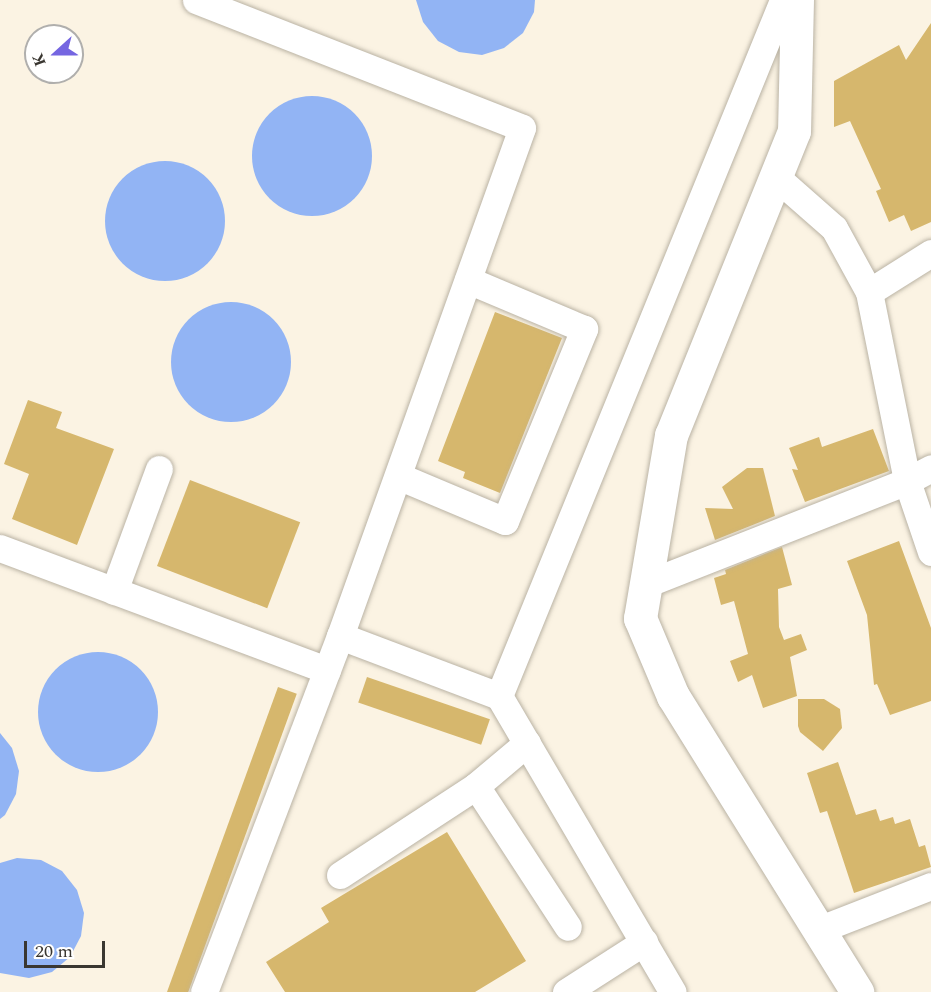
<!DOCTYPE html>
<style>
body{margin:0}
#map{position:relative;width:931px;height:992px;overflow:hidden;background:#fbf3e3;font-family:Spectral,serif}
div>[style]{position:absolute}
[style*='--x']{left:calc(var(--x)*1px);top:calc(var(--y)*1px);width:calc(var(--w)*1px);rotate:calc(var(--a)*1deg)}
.water>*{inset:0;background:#92b4f4}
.round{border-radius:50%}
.building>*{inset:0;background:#d6b76d;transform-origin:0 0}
.roads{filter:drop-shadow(0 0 2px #bab3a4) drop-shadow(0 0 2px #bab3a4)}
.minor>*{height:27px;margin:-13.5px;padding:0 13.5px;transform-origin:13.5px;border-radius:13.5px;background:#fff}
.major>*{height:33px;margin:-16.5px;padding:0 16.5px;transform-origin:16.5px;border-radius:16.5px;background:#fff}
span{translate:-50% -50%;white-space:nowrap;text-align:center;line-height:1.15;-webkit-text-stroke:6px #fff;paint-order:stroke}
.north{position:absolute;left:24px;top:24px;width:60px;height:60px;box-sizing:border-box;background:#fff;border:2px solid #b0afad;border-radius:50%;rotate:249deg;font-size:16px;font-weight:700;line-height:24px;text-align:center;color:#3a3731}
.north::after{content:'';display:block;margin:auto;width:21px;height:27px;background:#7566e1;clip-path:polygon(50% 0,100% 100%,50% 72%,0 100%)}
.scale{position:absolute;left:24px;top:941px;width:81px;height:27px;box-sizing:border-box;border:3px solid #3a3731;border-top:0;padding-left:8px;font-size:18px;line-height:21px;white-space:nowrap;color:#3a3731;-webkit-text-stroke:4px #fff;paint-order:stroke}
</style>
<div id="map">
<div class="water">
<i style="clip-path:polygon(416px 0,535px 0,534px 12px,523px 33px,504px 48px,482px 55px,459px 52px,438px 41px,423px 22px)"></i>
<i class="round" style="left:252px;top:96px;width:120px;height:120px"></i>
<i class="round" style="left:105px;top:161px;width:120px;height:120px"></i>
<i class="round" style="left:171px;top:302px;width:120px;height:120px"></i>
<i class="round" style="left:38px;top:652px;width:120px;height:120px"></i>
<i style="clip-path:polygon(0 733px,12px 748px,19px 771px,16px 794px,5px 815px,0 819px)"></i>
<i style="clip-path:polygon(17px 858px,41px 860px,62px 871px,77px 890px,84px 913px,81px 936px,70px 957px,52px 972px,29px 978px,0 973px,0 863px)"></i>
</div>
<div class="building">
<i style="clip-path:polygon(931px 23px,931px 222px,911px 231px,904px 215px,889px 222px,876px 191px,881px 189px,850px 121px,834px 127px,834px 81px,899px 45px,906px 60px)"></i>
<i style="clip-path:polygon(495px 312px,562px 338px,500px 493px,463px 478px,465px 472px,438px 461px)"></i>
<i style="clip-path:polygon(28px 400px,62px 412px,56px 428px,114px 449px,77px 545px,12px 519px,29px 474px,4px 464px)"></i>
<i style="clip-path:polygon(873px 429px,889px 471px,805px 502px,792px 469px,798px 470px,789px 448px,819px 437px,822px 447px)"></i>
<i style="clip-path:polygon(747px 468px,763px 468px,775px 516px,715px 540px,705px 508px,733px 509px,722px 487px)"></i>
<i style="left:190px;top:480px;width:118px;height:92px;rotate:21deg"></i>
<i style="clip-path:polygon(899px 541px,931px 628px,931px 701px,890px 715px,877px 684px,874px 685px,867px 615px,847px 561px)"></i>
<i style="clip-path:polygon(782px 547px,792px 585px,778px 589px,779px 627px,784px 640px,801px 634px,807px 650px,790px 657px,797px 696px,763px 708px,752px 675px,738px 682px,730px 661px,748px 654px,734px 601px,721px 605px,714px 578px,726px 574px,725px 570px)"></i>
<i style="left:367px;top:677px;width:130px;height:27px;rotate:19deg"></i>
<i style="left:278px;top:687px;width:20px;height:325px;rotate:20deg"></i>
<i style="clip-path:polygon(798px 699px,824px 699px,840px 709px,842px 728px,823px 751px,800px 732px,798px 726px)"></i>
<i style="clip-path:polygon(838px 762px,856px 815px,876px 809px,880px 821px,893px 817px,895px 824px,910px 819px,919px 847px,925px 845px,931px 867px,854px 893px,827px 811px,820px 813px,807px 773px)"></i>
<i style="clip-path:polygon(447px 832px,526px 961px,475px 992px,285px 992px,266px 962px,329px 922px,321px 908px)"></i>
</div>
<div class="roads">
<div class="minor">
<i style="--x:196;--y:0;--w:350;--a:21.4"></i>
<i style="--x:522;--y:128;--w:540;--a:109.71"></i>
<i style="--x:776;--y:177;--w:77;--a:41.3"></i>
<i style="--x:834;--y:228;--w:73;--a:61.3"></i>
<i style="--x:931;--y:253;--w:73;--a:147.8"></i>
<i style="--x:869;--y:292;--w:193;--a:78.6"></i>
<i style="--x:907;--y:481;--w:75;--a:71.3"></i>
<i style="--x:398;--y:476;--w:116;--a:22.8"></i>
<i style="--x:505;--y:521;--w:208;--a:-67.6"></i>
<i style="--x:584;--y:329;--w:126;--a:-157.1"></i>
<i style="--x:0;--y:548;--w:349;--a:20.5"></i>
<i style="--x:646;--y:584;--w:281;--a:-21.5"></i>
<i style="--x:907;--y:481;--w:27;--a:-28"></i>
<i style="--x:114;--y:591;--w:130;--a:-69.8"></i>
<i style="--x:499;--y:696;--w:752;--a:-67.8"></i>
<i style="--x:527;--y:743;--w:67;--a:139.9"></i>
<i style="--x:476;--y:786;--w:168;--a:56.9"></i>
<i style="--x:340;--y:875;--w:163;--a:-33.2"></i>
<i style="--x:818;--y:930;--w:121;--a:-21.3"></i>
<i style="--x:204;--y:992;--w:381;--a:-69.1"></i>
<i style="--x:340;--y:636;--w:170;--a:20.7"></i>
<i style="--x:499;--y:696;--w:343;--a:59.6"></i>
<i style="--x:566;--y:992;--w:93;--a:-32.7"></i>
</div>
<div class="major">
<i style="--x:797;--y:0;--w:131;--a:91.3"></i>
<i style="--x:794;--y:131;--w:328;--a:112"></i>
<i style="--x:671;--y:435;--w:186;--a:99.6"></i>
<i style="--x:640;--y:618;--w:85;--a:67.1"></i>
<i style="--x:673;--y:696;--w:349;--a:58.1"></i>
</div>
</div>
<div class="north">K</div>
<div class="scale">20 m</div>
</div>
